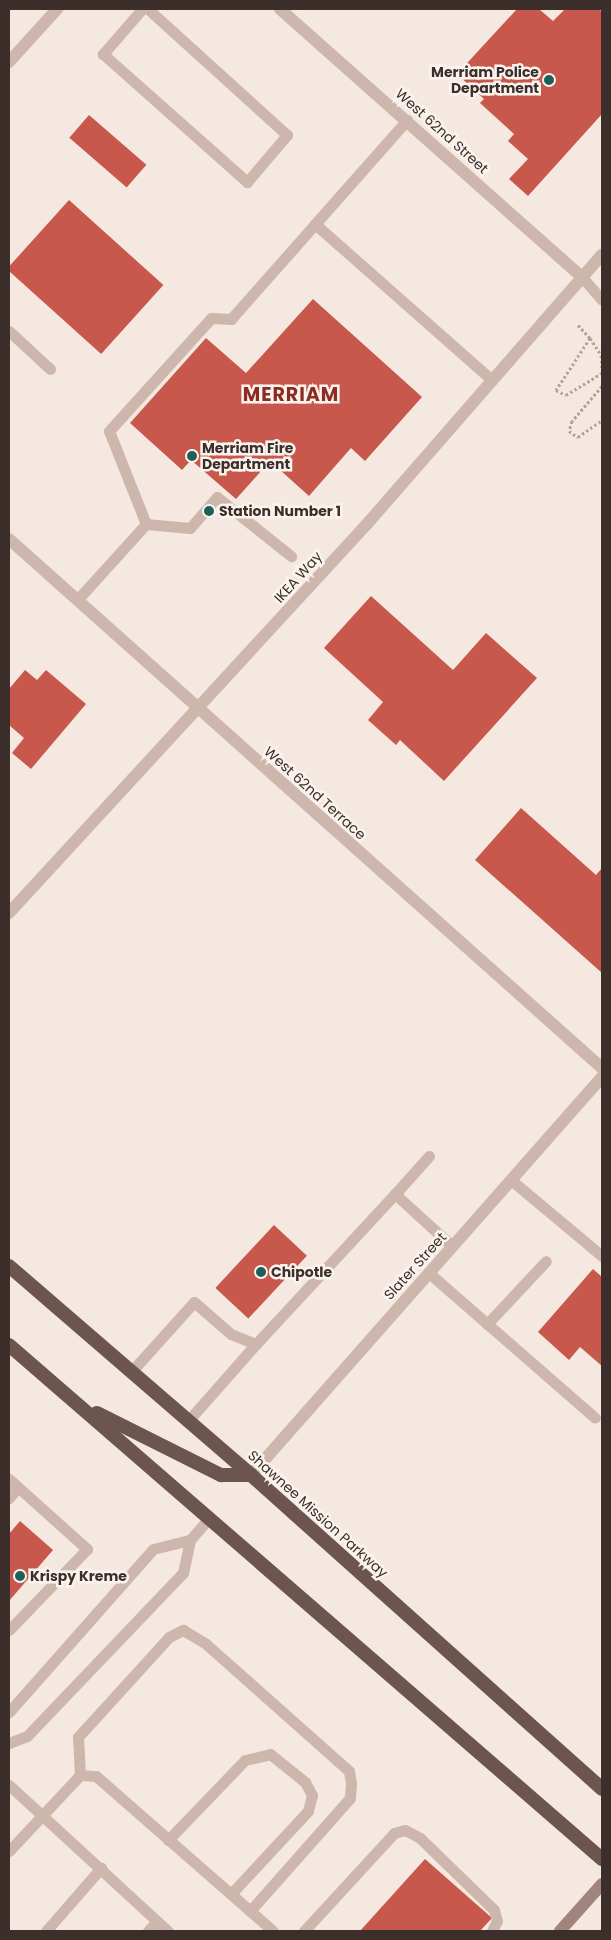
<!DOCTYPE html>
<style>
body{margin:0}
#map{position:relative;width:611px;height:1940px;overflow:hidden;background:#f4e8e1;font-family:Poppins,sans-serif}
div>[style]{position:absolute}
[style*='--x']{left:calc(var(--x)*1px);top:calc(var(--y)*1px);width:calc(var(--w)*1px);rotate:calc(var(--a)*1deg)}
.building>*{inset:0;background:#c7584b;transform-origin:0 0}
.path>*{height:3px;margin-top:-1.5px;transform-origin:0;background:repeating-linear-gradient(90deg,#b9a096 0 2.5px,transparent 0 5px)}
.service>*{height:11px;margin:-5.5px;padding:0 5.5px;transform-origin:5.5px;border-radius:5.5px;background:#cdb6ac}
.minor>*{height:12px;margin:-6px;padding:0 6px;transform-origin:6px;border-radius:6px;background:#cdb6ac}
.tertiary>*{height:12px;margin:-6px;padding:0 6px;transform-origin:6px;border-radius:6px;background:#cdb6ac}
.secondary>*{height:12px;margin:-6px;padding:0 6px;transform-origin:6px;border-radius:6px;background:#a1857d}
.trunk>*{height:14px;margin:-7px;padding:0 7px;transform-origin:7px;border-radius:7px;background:#6c544f}
.dots>*{width:14px;height:14px;translate:-50% -50%;box-sizing:border-box;border:2px solid #fbf3ee;border-radius:50%}
span{translate:-50% -50%;white-space:nowrap;text-align:center;line-height:1.15;-webkit-text-stroke:5px #fbf3ee;paint-order:stroke}
.poi-label{font-size:14px;color:#3b2e2b;font-weight:700}
.right{translate:-100% -50%;text-align:right}
.left{translate:0 -50%;text-align:left}
.street-label{font-size:14px;color:#3b2e2b}
.district-label{font-size:19px;color:#8b2c22;font-weight:700;letter-spacing:1px}
.frame{position:absolute;inset:0;border:10px solid #3b2e2b;pointer-events:none}
</style>
<div id="map">
<div class="building">
<i style="clip-path:polygon(517px 9px,539px 9px,553px 21px,565px 9px,599px 9px,602px 12px,602px 114px,528px 196px,509px 179px,528px 159px,508px 141px,514px 134px,480px 103px,484px 99px,457px 74px)"></i>
<i style="left:89px;top:115px;width:76px;height:30px;rotate:41deg"></i>
<i style="left:69px;top:200px;width:127px;height:93px;rotate:42deg"></i>
<i style="clip-path:polygon(313px 299px,422px 397px,365px 461px,351px 448px,309px 496px,270px 461px,236px 499px,191px 460px,182px 470px,130px 423px,206px 338px,246px 373px)"></i>
<i style="clip-path:polygon(371px 596px,453px 670px,486px 633px,537px 678px,444px 781px,400px 740px,396px 745px,368px 720px,383px 702px,324px 648px)"></i>
<i style="clip-path:polygon(25px 670px,37px 680px,46px 670px,86px 704px,31px 769px,12px 753px,24px 738px,9px 725px,9px 689px)"></i>
<i style="clip-path:polygon(521px 808px,596px 875px,602px 868px,602px 973px,475px 860px)"></i>
<i style="left:274px;top:1225px;width:45px;height:86px;rotate:43deg"></i>
<i style="clip-path:polygon(593px 1269px,602px 1277px,602px 1366px,580px 1347px,569px 1360px,538px 1332px)"></i>
<i style="clip-path:polygon(20px 1521px,53px 1550px,9px 1601px,9px 1534px)"></i>
<i style="clip-path:polygon(425px 1859px,492px 1918px,480px 1931px,360px 1931px)"></i>
</div>
<div class="path">
<i style="--x:578;--y:325;--w:18;--a:47"></i>
<i style="--x:590;--y:338;--w:62;--a:123.2"></i>
<i style="--x:556;--y:390;--w:11;--a:27"></i>
<i style="--x:566;--y:395;--w:42;--a:-31.4"></i>
<i style="--x:590;--y:338;--w:20;--a:57"></i>
<i style="--x:601;--y:355;--w:16;--a:86"></i>
<i style="--x:602;--y:386;--w:46;--a:130.6"></i>
<i style="--x:572;--y:421;--w:10;--a:107"></i>
<i style="--x:569;--y:431;--w:11;--a:34"></i>
<i style="--x:578;--y:437;--w:29;--a:-35"></i>
</div>
<div class="service">
<i style="--x:142;--y:9;--w:60;--a:130.9"></i>
<i style="--x:103;--y:54;--w:193;--a:41.6"></i>
<i style="--x:247;--y:182;--w:62;--a:-49.6"></i>
<i style="--x:287;--y:135;--w:188;--a:-137.8"></i>
<i style="--x:315;--y:224;--w:139;--a:-48.5"></i>
<i style="--x:582;--y:277;--w:30;--a:49"></i>
<i style="--x:9;--y:331;--w:56;--a:42.8"></i>
<i style="--x:146;--y:524;--w:44;--a:5.2"></i>
<i style="--x:190;--y:528;--w:41;--a:-48.9"></i>
<i style="--x:217;--y:497;--w:95;--a:38.6"></i>
<i style="--x:78;--y:599;--w:101;--a:-47.8"></i>
<i style="--x:146;--y:524;--w:100;--a:-111.7"></i>
<i style="--x:109;--y:431;--w:152;--a:-47.9"></i>
<i style="--x:211;--y:318;--w:20;--a:3"></i>
<i style="--x:231;--y:319;--w:127;--a:-48.5"></i>
<i style="--x:315;--y:224;--w:236;--a:41.4"></i>
<i style="--x:511;--y:1180;--w:119;--a:39.9"></i>
<i style="--x:395;--y:1194;--w:51;--a:-48.2"></i>
<i style="--x:429;--y:1273;--w:220;--a:41.1"></i>
<i style="--x:487;--y:1324;--w:86;--a:-46.9"></i>
<i style="--x:131;--y:1372;--w:94;--a:-48"></i>
<i style="--x:194;--y:1302;--w:49;--a:40.9"></i>
<i style="--x:231;--y:1334;--w:27;--a:22"></i>
<i style="--x:256;--y:1344;--w:205;--a:-47.2"></i>
<i style="--x:395;--y:1194;--w:77;--a:42.4"></i>
<i style="--x:188;--y:1421;--w:103;--a:-48.6"></i>
<i style="--x:9;--y:1479;--w:105;--a:41.9"></i>
<i style="--x:87;--y:1549;--w:112;--a:133.9"></i>
<i style="--x:9;--y:1498;--w:14;--a:-51"></i>
<i style="--x:9;--y:1712;--w:217;--a:-48.5"></i>
<i style="--x:153;--y:1549;--w:38;--a:-14"></i>
<i style="--x:9;--y:1743;--w:19;--a:-21"></i>
<i style="--x:27;--y:1736;--w:226;--a:-46.3"></i>
<i style="--x:183;--y:1573;--w:34;--a:-78"></i>
<i style="--x:190;--y:1540;--w:30;--a:-49"></i>
<i style="--x:80;--y:1775;--w:38;--a:-93"></i>
<i style="--x:78;--y:1737;--w:135;--a:-47.7"></i>
<i style="--x:169;--y:1637;--w:16;--a:-27"></i>
<i style="--x:183;--y:1630;--w:27;--a:31"></i>
<i style="--x:206;--y:1644;--w:191;--a:41.6"></i>
<i style="--x:349;--y:1771;--w:12;--a:81"></i>
<i style="--x:351;--y:1783;--w:15;--a:94"></i>
<i style="--x:350;--y:1798;--w:151;--a:131.5"></i>
<i style="--x:9;--y:1785;--w:216;--a:42.6"></i>
<i style="--x:168;--y:1840;--w:111;--a:-46.1"></i>
<i style="--x:245;--y:1760;--w:26;--a:-13"></i>
<i style="--x:270;--y:1754;--w:45;--a:38.7"></i>
<i style="--x:305;--y:1782;--w:15;--a:62"></i>
<i style="--x:312;--y:1795;--w:16;--a:104"></i>
<i style="--x:308;--y:1811;--w:113;--a:132.9"></i>
<i style="--x:9;--y:1851;--w:104;--a:-46.9"></i>
<i style="--x:80;--y:1775;--w:16;--a:4"></i>
<i style="--x:96;--y:1776;--w:235;--a:41.2"></i>
<i style="--x:46;--y:1931;--w:84;--a:-48.9"></i>
<i style="--x:148;--y:1931;--w:13;--a:-48"></i>
<i style="--x:304;--y:1931;--w:133;--a:-47.4"></i>
<i style="--x:394;--y:1833;--w:11;--a:-15"></i>
<i style="--x:405;--y:1830;--w:17;--a:28"></i>
<i style="--x:420;--y:1838;--w:103;--a:44.2"></i>
<i style="--x:494;--y:1910;--w:11;--a:75"></i>
<i style="--x:497;--y:1921;--w:11;--a:117"></i>
</div>
<div class="minor">
<i style="--x:280;--y:9;--w:404;--a:41.6"></i>
<i style="--x:9;--y:62;--w:72;--a:-47.8"></i>
<i style="--x:9;--y:539;--w:795;--a:41.74"></i>
<i style="--x:251;--y:1475;--w:531;--a:-48.59"></i>
</div>
<div class="tertiary">
<i style="--x:9;--y:913;--w:529;--a:-47.38"></i>
<i style="--x:367;--y:524;--w:357;--a:-48.9"></i>
</div>
<div class="secondary">
<i style="--x:560;--y:1931;--w:63;--a:-48.2"></i>
</div>
<div class="trunk">
<i style="--x:9;--y:1266;--w:320;--a:40.8"></i>
<i style="--x:251;--y:1475;--w:471;--a:41.8"></i>
<i style="--x:9;--y:1345;--w:785;--a:40.92"></i>
<i style="--x:97;--y:1413;--w:139;--a:26.6"></i>
<i style="--x:221;--y:1475;--w:30;--a:0"></i>
</div>
<div class="dots">
<i style="left:549px;top:80px;background:#1f5e59"></i>
<i style="left:192px;top:456px;background:#1f5e59"></i>
<i style="left:209px;top:511px;background:#1f5e59"></i>
<i style="left:261px;top:1272px;background:#1f5e59"></i>
<i style="left:20px;top:1576px;background:#1f5e59"></i>
</div>
<div class="poi-label">
<span class="right" style="left:539px;top:80px">Merriam Police<br>Department</span>
<span class="left" style="left:202px;top:456px">Merriam Fire<br>Department</span>
<span class="left" style="left:219px;top:511px">Station Number 1</span>
<span class="left" style="left:271px;top:1272px">Chipotle</span>
<span class="left" style="left:30px;top:1576px">Krispy Kreme</span>
</div>
<div class="street-label">
<span style="left:442px;top:131px;rotate:42deg">West 62nd Street</span>
<span style="left:298px;top:577px;rotate:-48deg">IKEA Way</span>
<span style="left:315px;top:793px;rotate:42deg">West 62nd Terrace</span>
<span style="left:415px;top:1266px;rotate:-48deg">Slater Street</span>
<span style="left:318px;top:1514px;rotate:42deg">Shawnee Mission Parkway</span>
</div>
<div class="district-label">
<span style="left:291px;top:395px">MERRIAM</span>
</div>
<div class="frame"></div>
</div>
